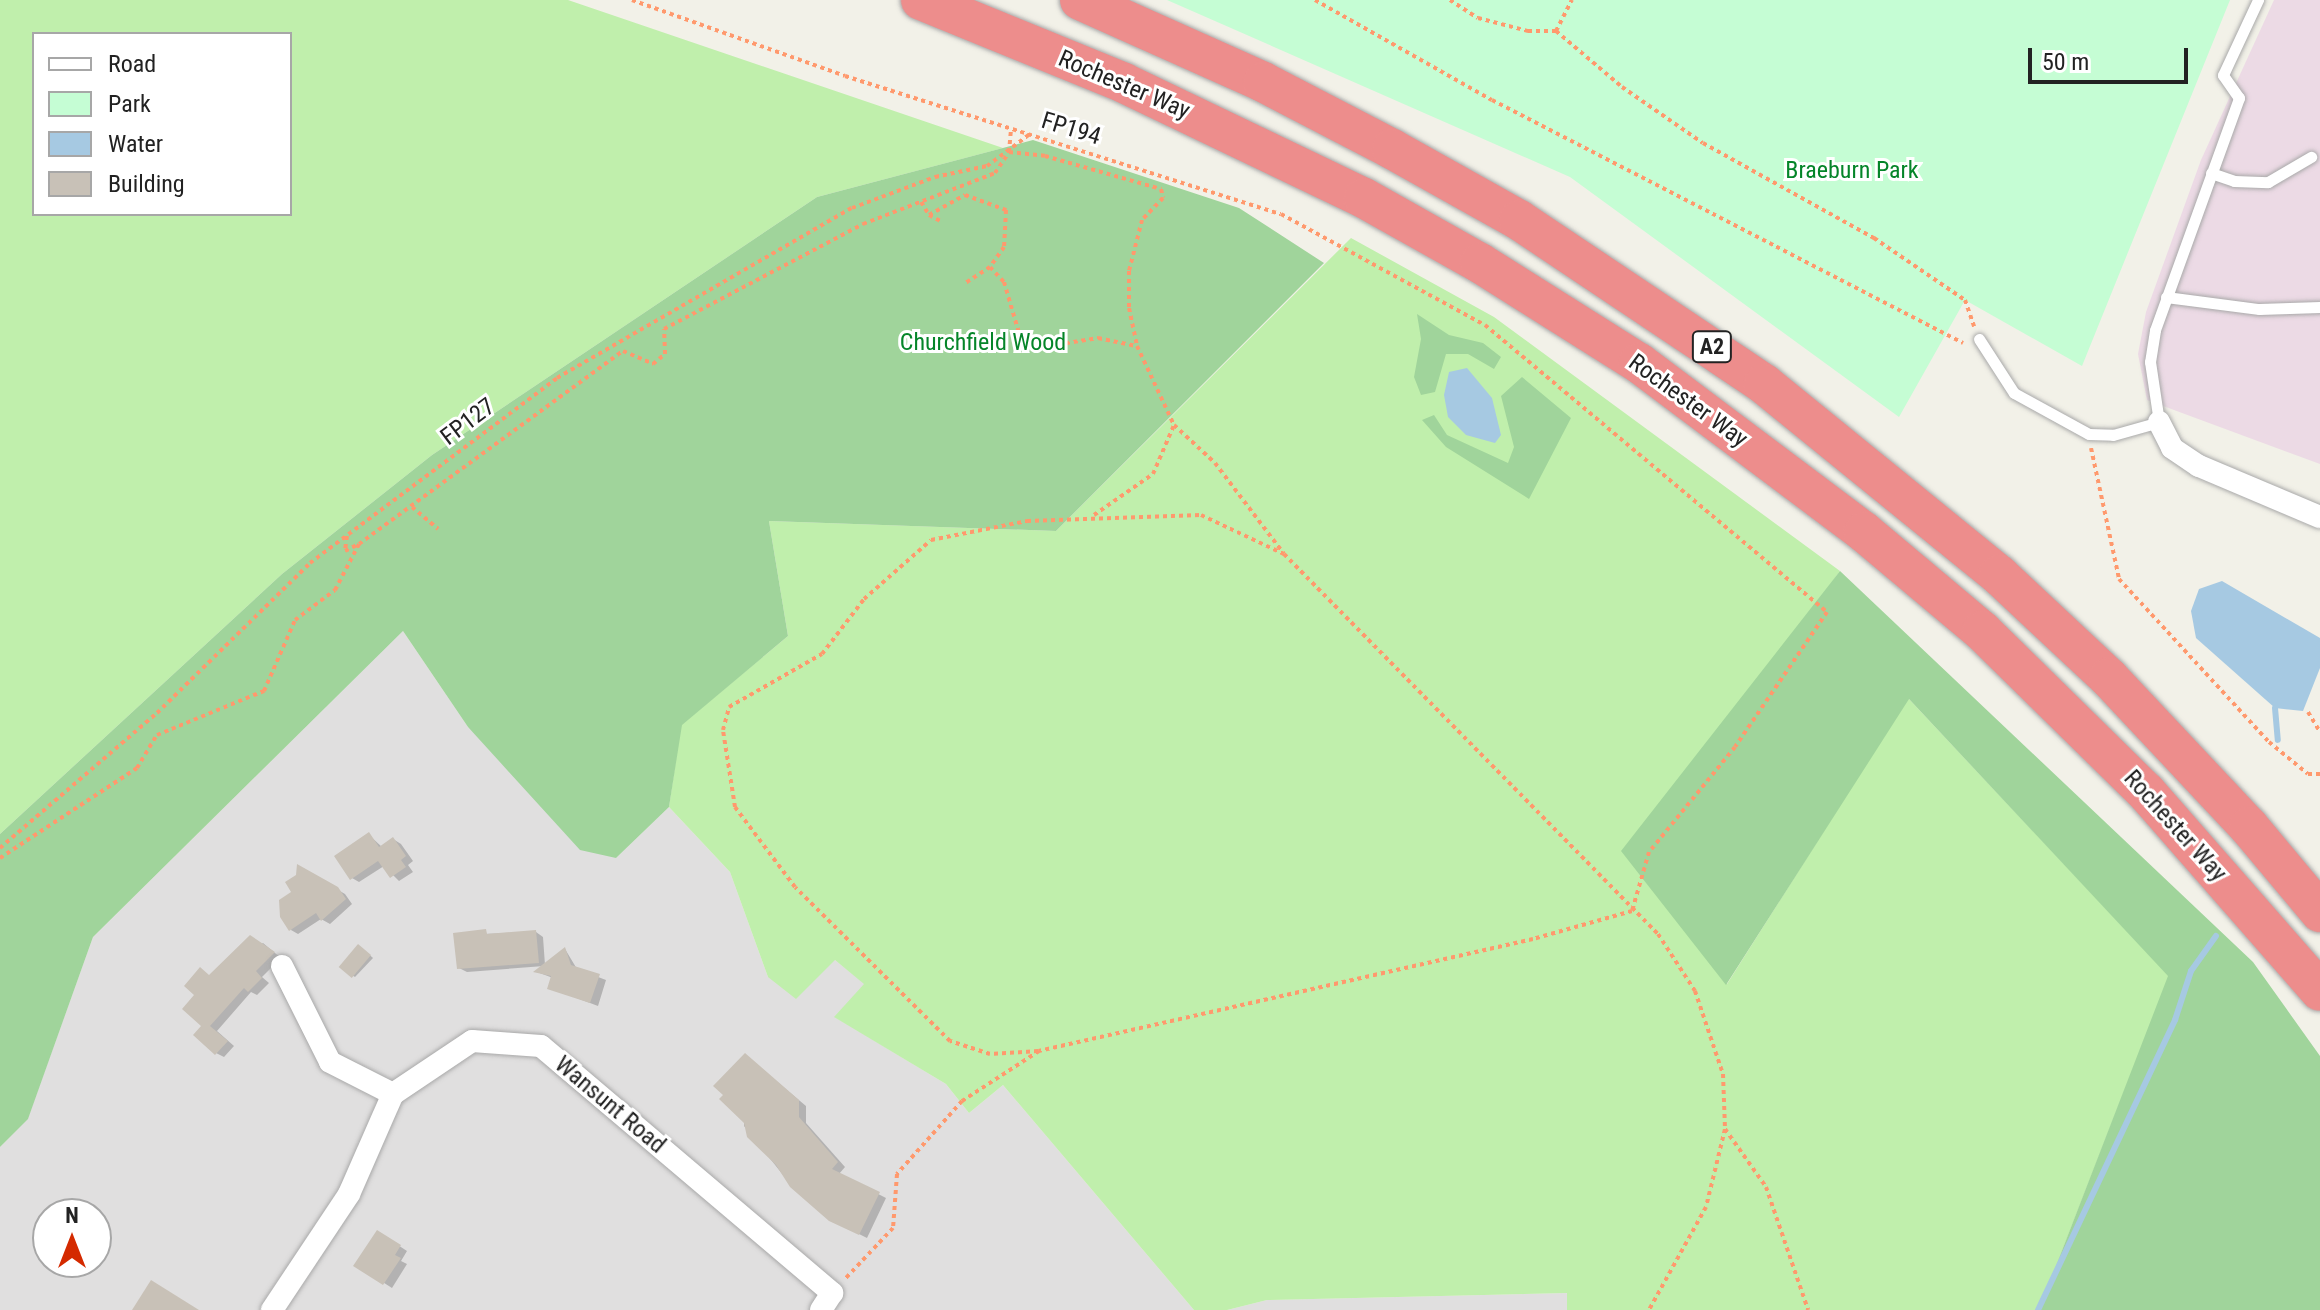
<!DOCTYPE html>
<style>
body{margin:0}
#map{position:relative;width:2320px;height:1310px;overflow:hidden;background:#f2f1e8;font-family:"Roboto Condensed",sans-serif}
div>[style]{position:absolute}
[style*='--x']{left:calc(var(--x)*1px);top:calc(var(--y)*1px);width:calc(var(--w)*1px);rotate:calc(var(--a)*1deg)}
.residential>*{inset:0;background:#e0dfdf}
.industrial>*{inset:0;background:#ecdae5}
.grass>*{inset:0;background:#c0efac}
.forest>*{inset:0;background:#a0d49b}
.park>*{inset:0;background:#c5fdd4}
.water>*{inset:0;background:#a6c9e2}
.shadow>*{inset:0;background:#0003}
.stream>*{height:6px;margin:-3px;padding:0 3px;transform-origin:3px;border-radius:3px;background:#a6c9e2}
.building>*{inset:0;background:#c8c1b7;transform-origin:0 0}
.path>*{height:4px;margin-top:-2px;transform-origin:0;background:repeating-linear-gradient(90deg,#ff996d 0 4px,transparent 0 8px)}
.roads{filter:drop-shadow(0 0 2px #a9a9a9) drop-shadow(0 0 2px #a9a9a9)}
.lane>*{height:11px;margin:-5.5px;padding:0 5.5px;transform-origin:5.5px;border-radius:5.5px;background:#fff}
.street>*{height:22px;margin:-11px;padding:0 11px;transform-origin:11px;border-radius:11px;background:#fff}
.highway>*{height:40px;margin:-20px;padding:0 20px;transform-origin:20px;border-radius:20px;background:#ed8d8c}
span{translate:-50% -50%;white-space:nowrap;text-align:center;line-height:1.15;-webkit-text-stroke:6px #fff;paint-order:stroke}
.shield-label span{padding:2px 6px;background:#fff;border:2px solid;border-radius:6px;-webkit-text-stroke-width:0}
.shield-label{font-size:22px;color:#222;font-weight:700}
.street-label{font-size:24px;color:#222}
.park-label{font-size:24px;color:#058529}
.legend{position:absolute;left:32px;top:32px;width:260px;height:184px;box-sizing:border-box;background:#fff;border:2px solid #a7a7a7;margin:0;padding:10px 14px;list-style:none;font-size:24px;color:#222}
.legend li{display:flex;align-items:center;gap:16px;height:40px}
.legend b{width:40px;border:2px solid #a7a7a7}
.north{position:absolute;left:32px;top:1198px;width:80px;height:80px;box-sizing:border-box;background:#fff;border:2px solid #a7a7a7;border-radius:50%;rotate:0deg;font-size:22px;font-weight:700;line-height:32px;text-align:center;color:#222}
.north::after{content:'';display:block;margin:auto;width:28px;height:36px;background:#d42a00;clip-path:polygon(50% 0,100% 100%,50% 72%,0 100%)}
.scale{position:absolute;left:2028px;top:48px;width:160px;height:36px;box-sizing:border-box;border:4px solid #222;border-top:0;padding-left:10px;font-size:24px;line-height:28px;white-space:nowrap;color:#222;-webkit-text-stroke:6px #fff;paint-order:stroke}
</style>
<div id="map">
<div class="residential">
<i style="clip-path:polygon(evenodd,403px 631px,468px 727px,616px 858px,669px 807px,730px 872px,768px 977px,835px 960px,865px 984px,835px 1017px,946px 1084px,969px 1113px,1003px 1085px,1194px 1310px,0 1310px,0 1147px,28px 1118px,93px 937px,403px 631px,48px 1214px,96px 1214px,96px 1262px,48px 1262px,48px 1214px)"></i>
<i style="clip-path:polygon(1568px 1293px,1567px 1310px,1227px 1310px,1267px 1300px)"></i>
</div>
<div class="industrial">
<i style="clip-path:polygon(2274px 0,2320px 0,2320px 464px,2147px 400px,2138px 354px,2146px 312px,2201px 160px)"></i>
</div>
<div class="grass">
<i style="clip-path:polygon(evenodd,0 0,568px 0,1003px 148px,817px 197px,432px 455px,282px 574px,0 834px,0 0,34px 34px,290px 34px,290px 214px,34px 214px,34px 34px)"></i>
<i style="clip-path:polygon(1351px 238px,1494px 317px,1840px 571px,1724px 731px,1727px 984px,1908px 698px,2169px 976px,2039px 1310px,1567px 1310px,1567px 1293px,1267px 1300px,1227px 1310px,1194px 1310px,1003px 1085px,969px 1113px,946px 1084px,834px 1017px,864px 984px,835px 960px,796px 999px,768px 977px,730px 872px,669px 807px,681px 725px,788px 636px,769px 521px,1056px 531px)"></i>
</div>
<div class="forest">
<i style="clip-path:polygon(1033px 140px,1239px 208px,1324px 263px,1056px 531px,769px 521px,788px 636px,682px 725px,669px 807px,616px 858px,580px 850px,468px 727px,403px 631px,93px 937px,28px 1119px,0 1147px,0 834px,282px 574px,432px 455px,817px 197px)"></i>
<i style="clip-path:polygon(1417px 314px,1449px 335px,1483px 343px,1501px 357px,1494px 369px,1468px 354px,1446px 354px,1435px 392px,1421px 395px,1414px 377px,1421px 339px)"></i>
<i style="clip-path:polygon(1522px 377px,1571px 418px,1529px 499px,1446px 447px,1422px 420px,1434px 415px,1447px 435px,1508px 463px,1514px 447px,1501px 396px)"></i>
<i style="clip-path:polygon(1840px 571px,2253px 962px,2320px 1056px,2320px 1310px,2039px 1310px,2168px 976px,1909px 699px,1726px 985px,1621px 851px)"></i>
</div>
<div class="park">
<i style="clip-path:polygon(1167px 0,2230px 0,2082px 366px,1965px 300px,1899px 417px,1570px 177px)"></i>
</div>
<div class="water">
<i style="clip-path:polygon(1467px 368px,1492px 398px,1501px 435px,1495px 443px,1466px 435px,1448px 417px,1444px 395px,1449px 372px)"></i>
<i style="clip-path:polygon(2222px 581px,2320px 638px,2320px 668px,2303px 711px,2275px 708px,2196px 638px,2191px 611px,2199px 589px)"></i>
</div>
<div class="shadow">
<i style="clip-path:polygon(369px 835px,382px 847px,393px 839px,401px 844px,413px 861px,408px 865px,413px 872px,399px 881px,384px 866px,359px 882px,352px 878px)"></i>
<i style="clip-path:polygon(299px 867px,345px 894px,352px 904px,330px 924px,321px 919px,298px 934px,291px 930px)"></i>
<i style="clip-path:polygon(536px 932px,543px 937px,545px 965px,565px 949px,577px 969px,606px 980px,598px 1006px,550px 988px,553px 978px,537px 972px,544px 966px,467px 972px,459px 968px,455px 935px)"></i>
<i style="clip-path:polygon(263px 943px,281px 958px,262px 977px,269px 983px,257px 995px,251px 992px,217px 1031px,234px 1046px,224px 1057px,216px 1053px,204px 1025px,197px 995px,201px 970px,211px 977px)"></i>
<i style="clip-path:polygon(362px 948px,373px 958px,355px 977px,352px 975px)"></i>
<i style="clip-path:polygon(745px 1055px,806px 1106px,806px 1123px,845px 1167px,839px 1174px,886px 1198px,867px 1238px,839px 1224px,791px 1185px,744px 1126px)"></i>
<i style="clip-path:polygon(378px 1232px,407px 1251px,401px 1261px,407px 1264px,392px 1288px,356px 1265px)"></i>
</div>
<div class="stream">
<i style="--x:2275;--y:708;--w:32;--a:85"></i>
<i style="--x:2038;--y:1310;--w:321;--a:-64.7"></i>
<i style="--x:2175;--y:1020;--w:52;--a:-71.9"></i>
<i style="--x:2191;--y:971;--w:43;--a:-54.5"></i>
</div>
<div class="building">
<i style="clip-path:polygon(369px 832px,379px 847px,393px 837px,406px 856px,401px 860px,406px 867px,390px 878px,378px 861px,350px 880px,334px 856px)"></i>
<i style="clip-path:polygon(297px 864px,338px 887px,346px 899px,321px 921px,316px 913px,289px 931px,280px 917px,279px 900px,291px 892px,285px 882px,296px 875px)"></i>
<i style="clip-path:polygon(486px 929px,487px 934px,536px 930px,539px 963px,457px 969px,453px 933px)"></i>
<i style="clip-path:polygon(250px 935px,275px 952px,256px 971px,262px 978px,248px 992px,244px 988px,210px 1026px,228px 1041px,215px 1055px,193px 1035px,201px 1026px,182px 1009px,194px 995px,184px 986px,200px 967px,209px 975px)"></i>
<i style="left:358px;top:944px;width:17px;height:30px;rotate:40deg"></i>
<i style="clip-path:polygon(565px 947px,571px 965px,600px 974px,590px 1003px,547px 989px,551px 976px,533px 972px)"></i>
<i style="clip-path:polygon(745px 1053px,799px 1100px,799px 1117px,838px 1162px,832px 1169px,880px 1192px,859px 1235px,829px 1221px,790px 1187px,776px 1165px,747px 1137px,744px 1123px,719px 1099px,723px 1095px,713px 1086px)"></i>
<i style="clip-path:polygon(377px 1230px,401px 1245px,395px 1255px,401px 1258px,383px 1285px,353px 1266px)"></i>
<i style="clip-path:polygon(151px 1280px,199px 1310px,132px 1310px)"></i>
</div>
<div class="path">
<i style="--x:632;--y:0;--w:226;--a:19.6"></i>
<i style="--x:845;--y:76;--w:457;--a:17.6"></i>
<i style="--x:1281;--y:214;--w:232;--a:28.6"></i>
<i style="--x:1485;--y:325;--w:446;--a:40"></i>
<i style="--x:1827;--y:612;--w:163;--a:124.3"></i>
<i style="--x:1735;--y:747;--w:136;--a:129.3"></i>
<i style="--x:1649;--y:852;--w:61;--a:106.1"></i>
<i style="--x:1632;--y:911;--w:103;--a:164.2"></i>
<i style="--x:1533;--y:939;--w:507;--a:167.23"></i>
<i style="--x:1039;--y:1051;--w:92;--a:147"></i>
<i style="--x:962;--y:1101;--w:98;--a:131.7"></i>
<i style="--x:897;--y:1174;--w:54;--a:94.2"></i>
<i style="--x:893;--y:1228;--w:70;--a:133.3"></i>
<i style="--x:1315;--y:0;--w:203;--a:29.5"></i>
<i style="--x:1492;--y:100;--w:530;--a:27.29"></i>
<i style="--x:1450;--y:0;--w:33;--a:33"></i>
<i style="--x:1478;--y:18;--w:52;--a:14.6"></i>
<i style="--x:1528;--y:31;--w:28;--a:0"></i>
<i style="--x:1556;--y:31;--w:87;--a:40.3"></i>
<i style="--x:1622;--y:87;--w:98;--a:34.7"></i>
<i style="--x:1703;--y:143;--w:196;--a:29.1"></i>
<i style="--x:1874;--y:238;--w:110;--a:34.3"></i>
<i style="--x:1965;--y:300;--w:28;--a:71"></i>
<i style="--x:1556;--y:31;--w:35;--a:-63"></i>
<i style="--x:1009;--y:152;--w:36;--a:6"></i>
<i style="--x:1045;--y:156;--w:121;--a:15.9"></i>
<i style="--x:1161;--y:189;--w:9;--a:77"></i>
<i style="--x:1163;--y:198;--w:30;--a:134"></i>
<i style="--x:1142;--y:220;--w:53;--a:104.3"></i>
<i style="--x:1129;--y:271;--w:37;--a:90"></i>
<i style="--x:1129;--y:308;--w:39;--a:78"></i>
<i style="--x:1137;--y:346;--w:87;--a:64.9"></i>
<i style="--x:1174;--y:425;--w:56;--a:42.8"></i>
<i style="--x:1215;--y:463;--w:114;--a:52.8"></i>
<i style="--x:921;--y:202;--w:15;--a:58"></i>
<i style="--x:929;--y:215;--w:41;--a:-29.1"></i>
<i style="--x:965;--y:195;--w:44;--a:20.1"></i>
<i style="--x:1006;--y:210;--w:37;--a:93"></i>
<i style="--x:1004;--y:247;--w:24;--a:125"></i>
<i style="--x:990;--y:267;--w:31;--a:147"></i>
<i style="--x:929;--y:215;--w:15;--a:28"></i>
<i style="--x:990;--y:267;--w:21;--a:47"></i>
<i style="--x:1004;--y:282;--w:53;--a:73.6"></i>
<i style="--x:1019;--y:333;--w:27;--a:31"></i>
<i style="--x:1042;--y:347;--w:57;--a:-9.1"></i>
<i style="--x:1098;--y:338;--w:40;--a:12"></i>
<i style="--x:2091;--y:448;--w:134;--a:77.9"></i>
<i style="--x:2119;--y:579;--w:222;--a:47.4"></i>
<i style="--x:2269;--y:742;--w:50;--a:39.4"></i>
<i style="--x:2308;--y:774;--w:12;--a:0"></i>
<i style="--x:412;--y:507;--w:34;--a:40"></i>
<i style="--x:1094;--y:515;--w:72;--a:-34.8"></i>
<i style="--x:1153;--y:474;--w:53;--a:-66.8"></i>
<i style="--x:347;--y:536;--w:15;--a:98"></i>
<i style="--x:345;--y:551;--w:13;--a:-27"></i>
<i style="--x:2308;--y:712;--w:23;--a:59"></i>
<i style="--x:0;--y:848;--w:207;--a:-40.7"></i>
<i style="--x:157;--y:713;--w:214;--a:-44.4"></i>
<i style="--x:310;--y:563;--w:309;--a:-36.8"></i>
<i style="--x:557;--y:378;--w:340;--a:-30"></i>
<i style="--x:852;--y:208;--w:89;--a:-20.5"></i>
<i style="--x:935;--y:177;--w:53;--a:-11.9"></i>
<i style="--x:987;--y:166;--w:54;--a:-36.7"></i>
<i style="--x:0;--y:858;--w:164;--a:-33.3"></i>
<i style="--x:137;--y:768;--w:39;--a:-59"></i>
<i style="--x:157;--y:735;--w:116;--a:-22.4"></i>
<i style="--x:264;--y:691;--w:77;--a:-66.4"></i>
<i style="--x:295;--y:620;--w:50;--a:-36.9"></i>
<i style="--x:335;--y:590;--w:52;--a:-62.4"></i>
<i style="--x:359;--y:544;--w:327;--a:-36.2"></i>
<i style="--x:623;--y:351;--w:33;--a:23"></i>
<i style="--x:653;--y:364;--w:16;--a:-40"></i>
<i style="--x:665;--y:354;--w:25;--a:-92"></i>
<i style="--x:664;--y:329;--w:225;--a:-27.8"></i>
<i style="--x:863;--y:224;--w:142;--a:-21.1"></i>
<i style="--x:995;--y:173;--w:25;--a:-56"></i>
<i style="--x:1009;--y:152;--w:23;--a:-85"></i>
<i style="--x:1038;--y:1051;--w:48;--a:176.4"></i>
<i style="--x:990;--y:1054;--w:42;--a:-162"></i>
<i style="--x:950;--y:1041;--w:218;--a:-135.2"></i>
<i style="--x:795;--y:887;--w:100;--a:-126.9"></i>
<i style="--x:735;--y:807;--w:78;--a:-98.9"></i>
<i style="--x:723;--y:730;--w:24;--a:-75"></i>
<i style="--x:729;--y:707;--w:107;--a:-29.7"></i>
<i style="--x:822;--y:654;--w:69;--a:-52.6"></i>
<i style="--x:864;--y:599;--w:89;--a:-41.4"></i>
<i style="--x:931;--y:540;--w:98;--a:-11.2"></i>
<i style="--x:1027;--y:521;--w:174;--a:-2"></i>
<i style="--x:1201;--y:515;--w:92;--a:25.2"></i>
<i style="--x:1284;--y:554;--w:533;--a:45.46"></i>
<i style="--x:1658;--y:934;--w:68;--a:57"></i>
<i style="--x:1695;--y:991;--w:88;--a:71.4"></i>
<i style="--x:1723;--y:1074;--w:55;--a:87.9"></i>
<i style="--x:1725;--y:1129;--w:80;--a:103.7"></i>
<i style="--x:1706;--y:1207;--w:118;--a:119"></i>
<i style="--x:1725;--y:1129;--w:71;--a:54.7"></i>
<i style="--x:1766;--y:1187;--w:130;--a:71.1"></i>
</div>
<div class="roads">
<div class="lane">
<i style="--x:2211;--y:173;--w:24;--a:19"></i>
<i style="--x:2234;--y:181;--w:34;--a:2"></i>
<i style="--x:2268;--y:182;--w:50;--a:-30.2"></i>
<i style="--x:2166;--y:297;--w:94;--a:7.4"></i>
<i style="--x:2259;--y:309;--w:61;--a:-1.9"></i>
<i style="--x:1979;--y:339;--w:64;--a:57.1"></i>
<i style="--x:2014;--y:393;--w:85;--a:28.7"></i>
<i style="--x:2089;--y:434;--w:24;--a:2"></i>
<i style="--x:2113;--y:435;--w:48;--a:-15.8"></i>
<i style="--x:2159;--y:422;--w:61;--a:-98.5"></i>
<i style="--x:2150;--y:362;--w:32;--a:-81"></i>
<i style="--x:2155;--y:330;--w:247;--a:-70.1"></i>
<i style="--x:2239;--y:98;--w:28;--a:-125"></i>
<i style="--x:2223;--y:75;--w:83;--a:-65"></i>
</div>
<div class="street">
<i style="--x:2159;--y:422;--w:29;--a:63"></i>
<i style="--x:2172;--y:448;--w:32;--a:34"></i>
<i style="--x:2199;--y:466;--w:131;--a:22.9"></i>
<i style="--x:282;--y:966;--w:107;--a:63.4"></i>
<i style="--x:330;--y:1062;--w:71;--a:26.9"></i>
<i style="--x:272;--y:1310;--w:139;--a:-56.4"></i>
<i style="--x:349;--y:1194;--w:109;--a:-66.3"></i>
<i style="--x:393;--y:1094;--w:95;--a:-33.9"></i>
<i style="--x:472;--y:1041;--w:69;--a:4.1"></i>
<i style="--x:541;--y:1046;--w:382;--a:40.3"></i>
<i style="--x:832;--y:1293;--w:20;--a:123"></i>
</div>
<div class="highway">
<i style="--x:921;--y:0;--w:219;--a:22.2"></i>
<i style="--x:1124;--y:83;--w:266;--a:25.6"></i>
<i style="--x:1364;--y:198;--w:133;--a:29.3"></i>
<i style="--x:1480;--y:263;--w:188;--a:32.2"></i>
<i style="--x:1639;--y:363;--w:281;--a:36.9"></i>
<i style="--x:1864;--y:532;--w:154;--a:40"></i>
<i style="--x:1982;--y:631;--w:230;--a:44.5"></i>
<i style="--x:2146;--y:792;--w:264;--a:48.8"></i>
<i style="--x:1080;--y:0;--w:201;--a:24.1"></i>
<i style="--x:1263;--y:82;--w:145;--a:27.4"></i>
<i style="--x:1392;--y:149;--w:145;--a:29.2"></i>
<i style="--x:1519;--y:220;--w:295;--a:33.8"></i>
<i style="--x:1764;--y:384;--w:303;--a:39.1"></i>
<i style="--x:1999;--y:575;--w:151;--a:43.1"></i>
<i style="--x:2109;--y:678;--w:204;--a:46.8"></i>
<i style="--x:2249;--y:827;--w:111;--a:50.1"></i>
</div>
</div>
<div class="shield-label">
<span style="left:1712px;top:347px">A2</span>
</div>
<div class="street-label">
<span style="left:1124px;top:85px;rotate:23deg">Rochester Way</span>
<span style="left:1071px;top:129px;rotate:17deg">FP194</span>
<span style="left:1688px;top:401px;rotate:36deg">Rochester Way</span>
<span style="left:468px;top:422px;rotate:-37deg">FP127</span>
<span style="left:2175px;top:826px;rotate:48deg">Rochester Way</span>
<span style="left:610px;top:1105px;rotate:40deg">Wansunt Road</span>
</div>
<div class="park-label">
<span style="left:1852px;top:171px">Braeburn Park</span>
<span style="left:983px;top:343px">Churchfield Wood</span>
</div>
<ul class="legend">
<li><b style="height:10px;background:#fff"></b>Road</li>
<li><b style="height:22px;background:#c5fdd4"></b>Park</li>
<li><b style="height:22px;background:#a6c9e2"></b>Water</li>
<li><b style="height:22px;background:#c8c1b7"></b>Building</li>
</ul>
<div class="north">N</div>
<div class="scale">50 m</div>
</div>
